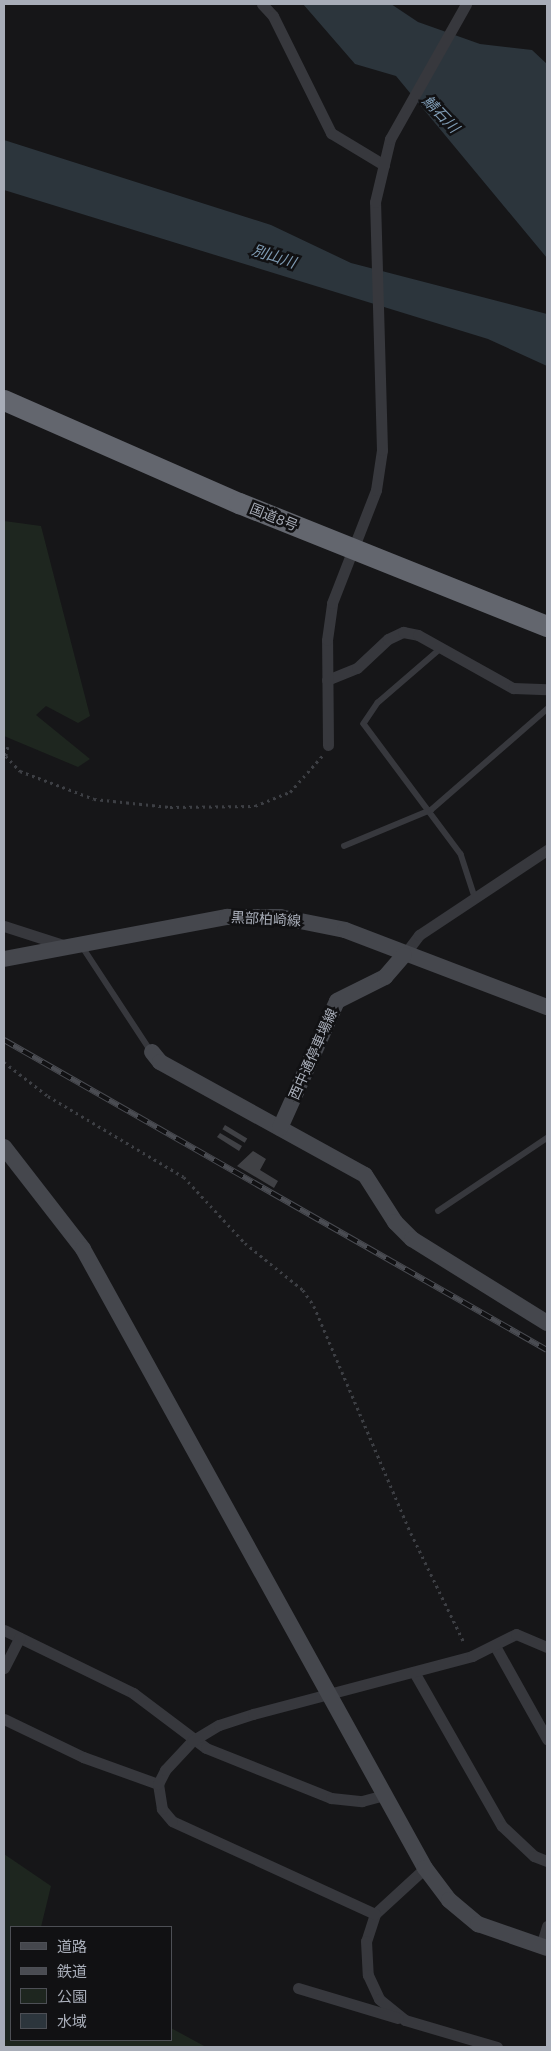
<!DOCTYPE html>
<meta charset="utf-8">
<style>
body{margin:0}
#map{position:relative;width:551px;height:2051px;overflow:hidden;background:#161618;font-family:"IBM Plex Sans","Noto Sans JP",sans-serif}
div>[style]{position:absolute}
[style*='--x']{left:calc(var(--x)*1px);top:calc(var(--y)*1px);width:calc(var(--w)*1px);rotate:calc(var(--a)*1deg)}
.green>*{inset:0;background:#1e261f}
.water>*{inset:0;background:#2c353c}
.building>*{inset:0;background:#404145;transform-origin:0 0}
.path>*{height:2.5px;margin-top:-1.25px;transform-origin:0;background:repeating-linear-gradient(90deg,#3d3f44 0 2.5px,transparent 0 6.5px)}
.lane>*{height:5.5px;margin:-2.75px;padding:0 2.75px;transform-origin:2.75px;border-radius:2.75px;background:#37383d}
.street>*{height:11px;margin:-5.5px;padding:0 5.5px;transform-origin:5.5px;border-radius:5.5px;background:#37383d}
.secondary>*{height:16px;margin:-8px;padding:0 8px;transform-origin:8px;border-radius:8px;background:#45474d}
.highway>*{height:21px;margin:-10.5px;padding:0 10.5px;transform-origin:10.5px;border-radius:10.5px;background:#63666e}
.rail>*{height:5.5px;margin-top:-2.75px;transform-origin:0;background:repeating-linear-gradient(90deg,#111113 0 11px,#4a4c52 0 22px);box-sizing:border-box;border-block:1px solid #4a4c52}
span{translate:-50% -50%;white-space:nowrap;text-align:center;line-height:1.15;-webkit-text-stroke:5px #111113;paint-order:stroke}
.street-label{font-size:14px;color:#a8adb8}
.water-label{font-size:15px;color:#7f9bb3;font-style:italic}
.frame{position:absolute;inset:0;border:5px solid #a8adb8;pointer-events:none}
.legend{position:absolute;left:10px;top:1926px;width:162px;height:115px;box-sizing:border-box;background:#111113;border:1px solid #4d4f55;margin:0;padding:6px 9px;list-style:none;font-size:15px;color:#a8adb8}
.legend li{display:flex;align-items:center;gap:10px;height:25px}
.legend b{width:25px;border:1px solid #4d4f55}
</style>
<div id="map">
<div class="green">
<i style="clip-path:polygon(4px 521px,41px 526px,90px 716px,78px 723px,46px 706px,36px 715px,90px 759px,78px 767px,4px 736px)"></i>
<i style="clip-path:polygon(4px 1854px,51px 1886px,41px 1927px,11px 1927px,11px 2040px,171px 2040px,171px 2028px,206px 2047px,4px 2047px)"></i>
</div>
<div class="water">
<i style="clip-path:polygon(303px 4px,391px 4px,418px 22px,480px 44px,532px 50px,547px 64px,547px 258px,396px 76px,355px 64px)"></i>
<i style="clip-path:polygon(4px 140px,271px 225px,351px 263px,547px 314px,547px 366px,488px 339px,4px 190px)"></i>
</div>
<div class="building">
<i style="left:225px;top:1125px;width:26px;height:5px;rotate:31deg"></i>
<i style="clip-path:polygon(220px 1133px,242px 1146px,239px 1151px,217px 1137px)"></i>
<i style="clip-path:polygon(253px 1151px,266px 1159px,260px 1170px,278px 1181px,274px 1188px,237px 1166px)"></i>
</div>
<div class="path">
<i style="--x:8;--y:747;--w:9;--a:103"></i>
<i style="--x:6;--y:756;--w:21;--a:47"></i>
<i style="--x:20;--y:771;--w:79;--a:20.7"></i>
<i style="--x:94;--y:799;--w:76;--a:6"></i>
<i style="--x:170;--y:807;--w:85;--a:-0.7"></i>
<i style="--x:255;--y:806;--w:38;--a:-22"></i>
<i style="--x:290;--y:792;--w:50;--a:-48.3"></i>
<i style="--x:4;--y:1062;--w:56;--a:37.7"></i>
<i style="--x:48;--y:1096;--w:158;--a:30.8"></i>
<i style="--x:184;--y:1177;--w:90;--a:47.3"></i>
<i style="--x:245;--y:1243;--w:75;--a:39"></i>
<i style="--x:303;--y:1290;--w:19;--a:55"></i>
<i style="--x:314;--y:1306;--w:247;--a:66.9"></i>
<i style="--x:411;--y:1533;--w:123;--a:64.1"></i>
</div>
<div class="lane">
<i style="--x:442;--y:648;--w:84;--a:139.3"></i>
<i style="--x:378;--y:703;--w:25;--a:124"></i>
<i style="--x:364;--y:724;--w:162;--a:53.3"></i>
<i style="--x:461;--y:854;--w:45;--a:72"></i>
<i style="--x:344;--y:846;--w:94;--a:-22.5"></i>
<i style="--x:431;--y:810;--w:154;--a:-41"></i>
<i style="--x:82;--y:946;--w:126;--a:56.7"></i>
<i style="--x:438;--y:1211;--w:131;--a:-33.8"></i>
</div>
<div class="street">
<i style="--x:262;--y:4;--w:16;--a:47"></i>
<i style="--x:273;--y:16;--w:131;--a:63.6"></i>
<i style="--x:331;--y:133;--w:62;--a:31.1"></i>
<i style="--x:327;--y:680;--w:32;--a:-22"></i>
<i style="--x:357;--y:668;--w:42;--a:-43.1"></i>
<i style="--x:388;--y:639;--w:17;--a:-25"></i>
<i style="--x:403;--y:632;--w:15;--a:11"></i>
<i style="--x:418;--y:635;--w:109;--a:29.2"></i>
<i style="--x:513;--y:688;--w:34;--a:2"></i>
<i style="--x:328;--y:745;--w:105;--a:-90.5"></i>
<i style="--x:327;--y:640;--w:37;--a:-82"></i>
<i style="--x:332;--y:603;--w:121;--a:-68.7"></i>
<i style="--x:376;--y:490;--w:40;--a:-81.5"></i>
<i style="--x:382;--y:450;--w:248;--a:-91.6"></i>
<i style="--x:375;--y:202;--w:65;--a:-76.6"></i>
<i style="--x:390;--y:139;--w:155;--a:-60.6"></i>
<i style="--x:4;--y:926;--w:62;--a:17.9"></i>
<i style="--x:404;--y:955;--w:25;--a:-53"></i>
<i style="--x:419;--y:935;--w:154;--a:-33.6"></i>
<i style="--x:4;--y:1630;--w:144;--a:26"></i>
<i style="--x:133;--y:1693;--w:91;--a:37"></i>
<i style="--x:206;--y:1748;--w:135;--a:21.8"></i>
<i style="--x:331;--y:1798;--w:31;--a:6"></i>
<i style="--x:362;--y:1801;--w:24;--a:-15"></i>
<i style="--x:495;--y:1646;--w:107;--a:60.8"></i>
<i style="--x:4;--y:1668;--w:34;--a:-63"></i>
<i style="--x:414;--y:1672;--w:177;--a:60.3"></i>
<i style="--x:502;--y:1826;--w:44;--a:43.2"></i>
<i style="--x:534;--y:1856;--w:14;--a:21"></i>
<i style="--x:4;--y:1719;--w:88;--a:25.7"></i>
<i style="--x:83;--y:1757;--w:80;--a:19.8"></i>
<i style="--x:425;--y:1868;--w:68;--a:137.4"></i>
<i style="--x:375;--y:1914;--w:28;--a:108"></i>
<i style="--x:366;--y:1941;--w:34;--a:87"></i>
<i style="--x:368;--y:1975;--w:26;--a:65"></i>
<i style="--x:379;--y:1999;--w:33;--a:39"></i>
<i style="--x:405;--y:2020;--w:96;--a:16.4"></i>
<i style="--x:375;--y:1914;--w:223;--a:-155.4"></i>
<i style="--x:172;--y:1821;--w:16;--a:-130"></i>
<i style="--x:162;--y:1809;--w:25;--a:-99"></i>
<i style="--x:158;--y:1784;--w:16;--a:-63"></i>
<i style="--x:165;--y:1770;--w:40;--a:-47"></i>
<i style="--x:192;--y:1741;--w:31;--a:-31"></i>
<i style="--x:219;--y:1725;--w:36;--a:-18"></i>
<i style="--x:253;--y:1714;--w:227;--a:-14.8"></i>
<i style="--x:472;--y:1656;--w:49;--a:-26.6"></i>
<i style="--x:516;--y:1634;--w:34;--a:23"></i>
<i style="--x:541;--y:1946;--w:21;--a:-73"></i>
<i style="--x:298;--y:1988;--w:104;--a:16.7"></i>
</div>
<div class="secondary">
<i style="--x:4;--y:959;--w:227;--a:-10.7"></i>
<i style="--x:227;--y:917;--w:53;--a:0"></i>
<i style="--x:280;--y:917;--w:66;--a:11.3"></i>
<i style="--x:345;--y:930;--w:216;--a:20.9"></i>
<i style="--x:152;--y:1052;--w:13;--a:51"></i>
<i style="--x:160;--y:1062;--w:234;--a:28.9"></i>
<i style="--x:365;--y:1175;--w:56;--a:57.4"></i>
<i style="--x:395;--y:1222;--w:24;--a:45"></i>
<i style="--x:412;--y:1239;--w:159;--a:31.9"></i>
<i style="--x:280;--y:1128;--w:139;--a:-65.8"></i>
<i style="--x:337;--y:1001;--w:54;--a:-26.6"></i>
<i style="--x:385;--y:977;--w:29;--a:-49"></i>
<i style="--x:4;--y:1147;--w:129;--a:52.2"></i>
<i style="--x:83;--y:1249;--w:707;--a:61.08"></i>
<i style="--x:425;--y:1868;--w:40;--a:53"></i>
<i style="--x:449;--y:1900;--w:38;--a:40"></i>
<i style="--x:478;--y:1924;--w:73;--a:19.2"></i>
</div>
<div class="highway">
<i style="--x:4;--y:400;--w:257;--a:23.7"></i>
<i style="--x:239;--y:503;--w:332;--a:21.8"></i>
</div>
<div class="rail">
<i style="--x:4;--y:1040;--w:625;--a:29.72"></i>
</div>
<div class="street-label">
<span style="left:274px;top:517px;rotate:22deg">国道8号</span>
<span style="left:266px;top:919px;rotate:3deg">黒部柏崎線</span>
<span style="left:313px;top:1054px;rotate:-66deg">西中通停車場線</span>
</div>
<div class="water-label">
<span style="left:441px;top:114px;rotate:46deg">鯖石川</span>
<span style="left:274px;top:256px;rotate:18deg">別山川</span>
</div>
<div class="frame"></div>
<ul class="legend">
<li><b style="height:6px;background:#45474d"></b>道路</li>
<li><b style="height:6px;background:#4a4c52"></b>鉄道</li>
<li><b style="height:14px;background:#1e261f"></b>公園</li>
<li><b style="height:14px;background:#2c353c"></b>水域</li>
</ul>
</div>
